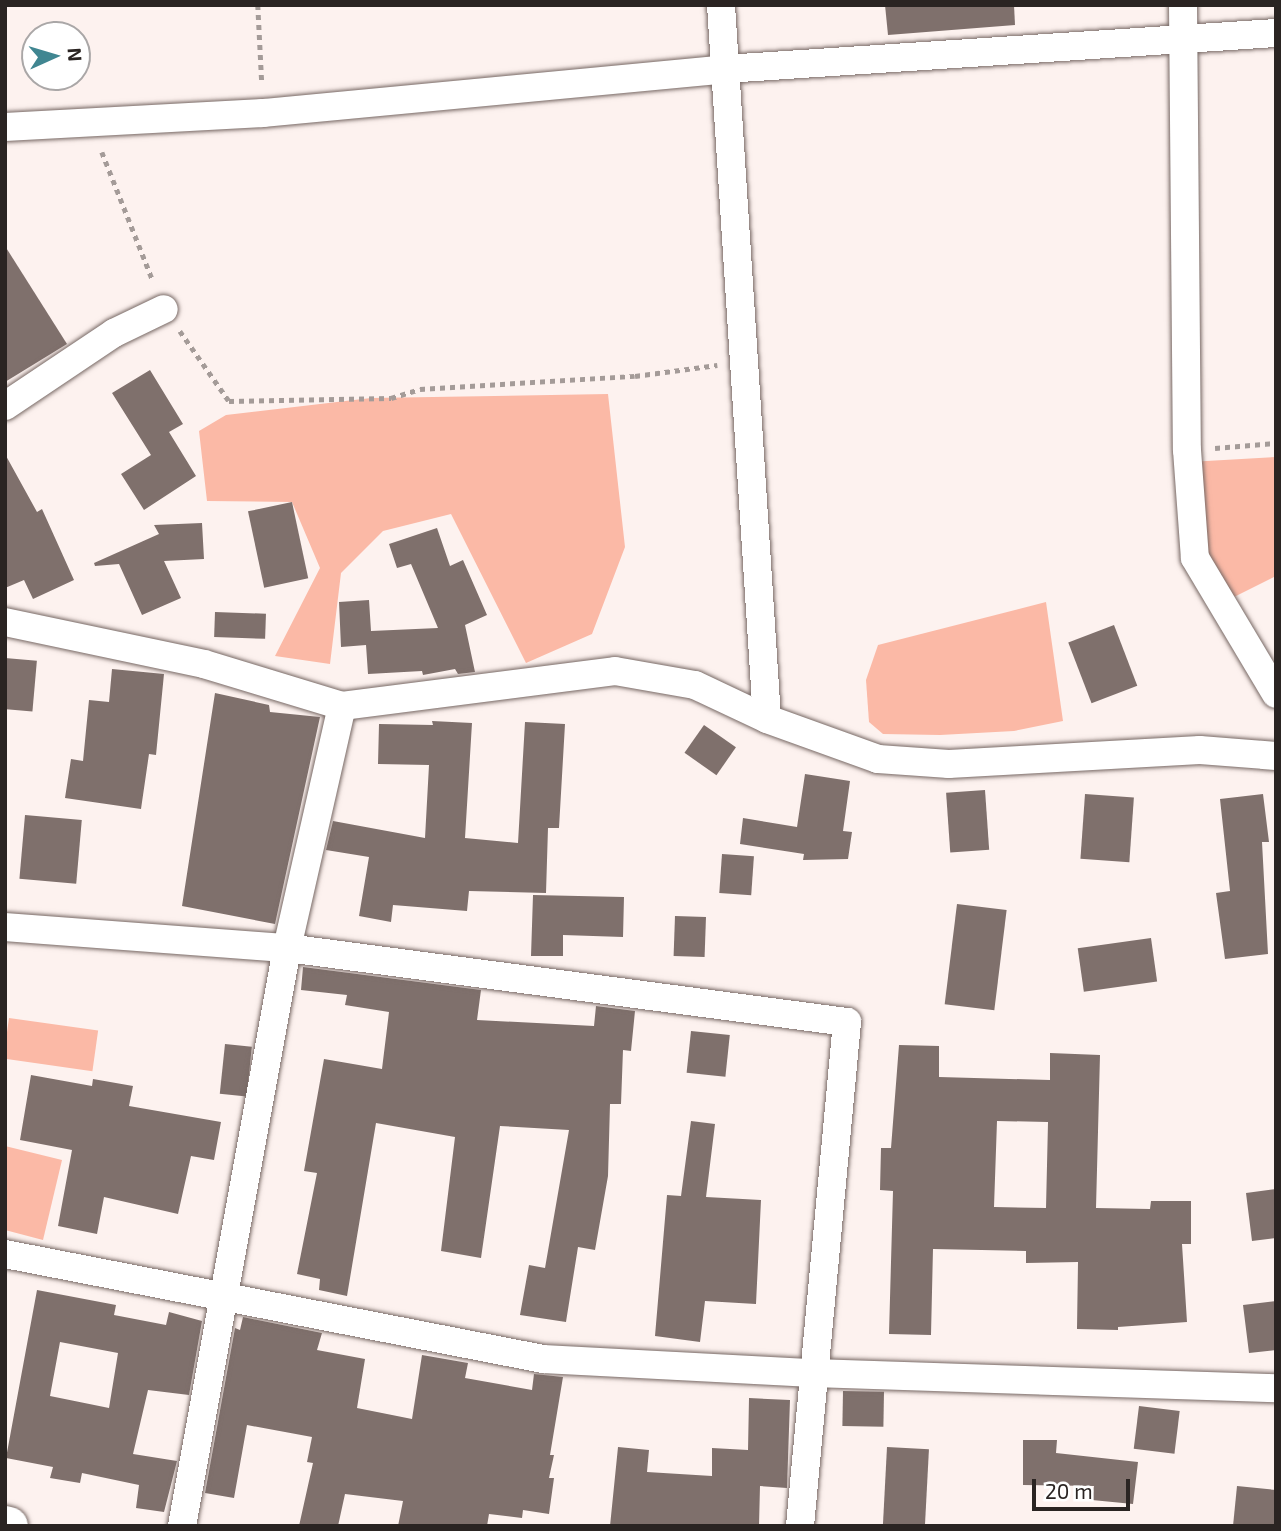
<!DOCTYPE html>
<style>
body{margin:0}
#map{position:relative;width:1281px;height:1531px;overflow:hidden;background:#fdf2ef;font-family:"Exo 2",sans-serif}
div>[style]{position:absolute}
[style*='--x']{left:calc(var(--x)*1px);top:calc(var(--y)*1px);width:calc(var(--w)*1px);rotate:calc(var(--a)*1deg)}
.green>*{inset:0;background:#fbb9a6;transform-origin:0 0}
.building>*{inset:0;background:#7f706c;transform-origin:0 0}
.path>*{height:4.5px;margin-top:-2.25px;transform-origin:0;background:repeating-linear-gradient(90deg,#a49b98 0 5px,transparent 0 10px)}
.roads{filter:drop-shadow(0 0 2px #776864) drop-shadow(0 0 2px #776864)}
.street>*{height:28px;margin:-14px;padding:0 14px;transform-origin:14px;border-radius:14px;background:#fff}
.secondary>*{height:38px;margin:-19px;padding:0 19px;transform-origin:19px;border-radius:19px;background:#fff}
span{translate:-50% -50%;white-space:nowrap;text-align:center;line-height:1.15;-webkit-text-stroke:5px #fff;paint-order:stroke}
.frame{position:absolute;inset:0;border:7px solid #2a2422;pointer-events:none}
.north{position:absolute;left:21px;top:21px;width:70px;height:70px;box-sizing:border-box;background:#fff;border:2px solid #aaa7a7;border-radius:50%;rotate:86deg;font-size:19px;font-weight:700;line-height:28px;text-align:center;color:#2a2422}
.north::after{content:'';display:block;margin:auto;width:24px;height:32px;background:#408691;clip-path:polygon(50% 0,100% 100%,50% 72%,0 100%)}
.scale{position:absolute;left:1032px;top:1479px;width:98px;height:32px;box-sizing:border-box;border:4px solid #2a2422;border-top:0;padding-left:9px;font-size:21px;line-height:24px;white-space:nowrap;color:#2a2422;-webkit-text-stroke:5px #fff;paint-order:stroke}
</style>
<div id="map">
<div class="green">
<i style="clip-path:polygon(608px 394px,625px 547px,592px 634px,526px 663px,451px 514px,383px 531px,341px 573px,330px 664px,275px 656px,320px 568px,292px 502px,207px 501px,199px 431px,226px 415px,371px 398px)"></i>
<i style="clip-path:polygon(1276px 457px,1276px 576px,1228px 600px,1195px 558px,1189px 462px)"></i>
<i style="clip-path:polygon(1046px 602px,1063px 721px,1014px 731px,940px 735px,883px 734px,869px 722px,866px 680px,878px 645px)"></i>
<i style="left:9px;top:1018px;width:90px;height:41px;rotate:8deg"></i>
<i style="clip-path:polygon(5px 1146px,62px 1160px,43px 1240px,5px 1230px)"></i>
</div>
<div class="building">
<i style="clip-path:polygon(885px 5px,1014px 5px,1015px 25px,888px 35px)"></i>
<i style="clip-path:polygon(5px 246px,67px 344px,5px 382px)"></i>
<i style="clip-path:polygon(150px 370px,183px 424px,169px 432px,196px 476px,144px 510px,121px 474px,151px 455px,112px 393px)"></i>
<i style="clip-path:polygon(5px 454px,37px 512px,42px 509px,74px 580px,33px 599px,24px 580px,5px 588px)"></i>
<i style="left:292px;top:502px;width:78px;height:45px;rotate:78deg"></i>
<i style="clip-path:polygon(202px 523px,204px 559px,164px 561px,181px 598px,142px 615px,119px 564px,95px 566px,94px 563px,159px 534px,154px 525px)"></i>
<i style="clip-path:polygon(437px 528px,450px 566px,463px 560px,487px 615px,465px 625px,475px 672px,458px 674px,455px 669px,423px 675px,422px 671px,368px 674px,366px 645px,341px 647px,339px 602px,369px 600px,371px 631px,438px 628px,411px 564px,397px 568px,389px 544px)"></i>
<i style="left:215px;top:612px;width:51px;height:25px;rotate:2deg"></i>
<i style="left:1114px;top:625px;width:65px;height:49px;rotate:69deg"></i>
<i style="left:5px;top:658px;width:32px;height:51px;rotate:5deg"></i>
<i style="clip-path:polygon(112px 669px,164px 674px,156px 755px,149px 754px,141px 809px,65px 798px,71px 759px,83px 761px,89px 700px,109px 702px)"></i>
<i style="clip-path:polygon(215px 693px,269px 705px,270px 712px,320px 717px,275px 924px,182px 906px)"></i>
<i style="clip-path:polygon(432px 721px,472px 723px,465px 838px,518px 843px,525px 722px,565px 724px,559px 828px,548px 828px,546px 893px,469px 891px,467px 911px,393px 905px,391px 922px,359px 916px,369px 857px,326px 850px,333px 821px,425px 838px,429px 765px,378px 764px,379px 724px,433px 725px)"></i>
<i style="left:704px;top:725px;width:39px;height:34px;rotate:35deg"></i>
<i style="clip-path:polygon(805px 774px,850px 781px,843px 831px,852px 832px,848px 859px,803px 860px,804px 854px,740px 844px,743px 818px,797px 827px)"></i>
<i style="left:985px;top:790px;width:60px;height:39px;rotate:86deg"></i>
<i style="left:1085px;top:794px;width:49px;height:65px;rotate:4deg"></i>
<i style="clip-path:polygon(1263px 794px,1269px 842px,1262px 842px,1268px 954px,1225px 959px,1216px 893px,1230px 891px,1220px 799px)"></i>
<i style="left:25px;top:815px;width:57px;height:64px;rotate:5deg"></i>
<i style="left:722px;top:854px;width:32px;height:39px;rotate:4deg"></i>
<i style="clip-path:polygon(533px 895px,624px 897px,623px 937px,563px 935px,563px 956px,531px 956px)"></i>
<i style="left:957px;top:904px;width:50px;height:101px;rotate:7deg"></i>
<i style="left:675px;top:916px;width:31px;height:40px;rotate:2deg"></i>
<i style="left:1151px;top:938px;width:44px;height:74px;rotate:82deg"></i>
<i style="clip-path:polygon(303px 967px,481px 990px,477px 1020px,594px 1026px,596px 1006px,635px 1011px,631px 1051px,623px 1050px,621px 1104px,610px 1104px,608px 1176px,595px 1250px,578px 1247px,566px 1322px,520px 1315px,529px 1265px,545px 1268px,569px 1130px,500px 1126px,481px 1258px,441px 1251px,455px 1137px,376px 1123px,347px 1296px,319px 1290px,320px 1279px,297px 1274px,317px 1173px,304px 1171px,324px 1059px,382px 1069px,389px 1012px,345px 1005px,347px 995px,301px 990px)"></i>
<i style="left:691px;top:1031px;width:39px;height:42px;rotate:6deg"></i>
<i style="left:225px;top:1044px;width:27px;height:50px;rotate:6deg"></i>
<i style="clip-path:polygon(evenodd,899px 1045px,939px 1046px,939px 1077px,1050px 1080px,1050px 1053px,1100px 1055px,1096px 1208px,1150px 1209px,1151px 1201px,1191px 1201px,1191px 1244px,1182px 1244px,1187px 1322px,1118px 1327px,1118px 1330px,1077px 1329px,1078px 1262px,1026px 1263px,1026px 1251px,933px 1249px,931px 1335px,889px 1334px,893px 1191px,880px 1190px,881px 1148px,891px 1148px,899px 1045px,997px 1121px,1048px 1122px,1046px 1208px,994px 1207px,997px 1121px)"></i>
<i style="clip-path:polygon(31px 1075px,92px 1086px,93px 1079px,133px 1086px,129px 1106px,221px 1122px,214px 1160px,191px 1156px,178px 1214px,104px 1197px,97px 1234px,58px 1226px,72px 1150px,20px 1140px)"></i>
<i style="clip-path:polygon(691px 1121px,715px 1124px,706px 1197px,761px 1200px,756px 1304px,705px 1301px,700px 1342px,655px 1336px,667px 1195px,681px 1196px)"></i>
<i style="clip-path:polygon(1276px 1189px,1276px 1238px,1252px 1241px,1246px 1193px)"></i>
<i style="clip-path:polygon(evenodd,37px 1290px,116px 1305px,114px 1315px,166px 1325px,169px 1312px,202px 1321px,189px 1395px,148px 1390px,133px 1454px,177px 1461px,164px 1512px,136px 1508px,139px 1485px,82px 1473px,80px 1483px,50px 1478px,53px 1467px,6px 1458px,37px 1290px,60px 1342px,118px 1353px,109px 1408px,50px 1396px,60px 1342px)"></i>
<i style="clip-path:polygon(1276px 1301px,1276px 1350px,1249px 1353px,1243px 1305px)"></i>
<i style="clip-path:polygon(243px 1317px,322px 1333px,317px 1350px,365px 1359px,357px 1408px,412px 1419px,422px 1355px,468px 1363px,465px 1378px,532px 1390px,534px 1374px,563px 1377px,550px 1455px,554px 1455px,549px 1478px,554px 1478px,549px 1514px,523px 1510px,522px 1518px,489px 1514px,487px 1526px,398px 1526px,403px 1501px,345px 1494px,338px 1526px,299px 1526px,313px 1463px,307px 1462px,312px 1437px,247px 1425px,234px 1498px,205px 1493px,235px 1328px,240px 1330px)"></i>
<i style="left:843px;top:1391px;width:41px;height:35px;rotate:1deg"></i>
<i style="clip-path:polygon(749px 1398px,790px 1400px,787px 1488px,760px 1486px,759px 1526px,610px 1526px,618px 1447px,649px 1450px,647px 1472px,712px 1476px,712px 1448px,748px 1450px)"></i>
<i style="left:1139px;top:1406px;width:41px;height:43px;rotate:7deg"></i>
<i style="clip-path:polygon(1023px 1440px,1057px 1440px,1056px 1453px,1138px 1462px,1133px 1504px,1092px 1500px,1094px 1486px,1023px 1485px)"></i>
<i style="left:887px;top:1447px;width:42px;height:79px;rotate:3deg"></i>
<i style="clip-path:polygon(1237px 1486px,1276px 1490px,1276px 1526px,1233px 1526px)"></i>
</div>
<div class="path">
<i style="--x:258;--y:5;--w:79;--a:87.1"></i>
<i style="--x:102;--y:152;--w:139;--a:68.4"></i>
<i style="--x:180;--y:331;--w:85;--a:55"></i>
<i style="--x:229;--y:401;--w:162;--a:-1.1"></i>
<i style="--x:391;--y:398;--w:30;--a:-17"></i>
<i style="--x:420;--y:389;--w:215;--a:-3.5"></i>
<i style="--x:635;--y:376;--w:83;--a:-7.6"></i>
<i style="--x:1215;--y:448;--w:61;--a:-4.7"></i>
</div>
<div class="roads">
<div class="street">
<i style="--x:721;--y:5;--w:715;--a:86.31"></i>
<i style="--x:1183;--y:5;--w:445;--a:89.5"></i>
<i style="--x:1187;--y:450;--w:108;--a:85.8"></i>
<i style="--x:1195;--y:558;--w:158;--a:59.2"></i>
<i style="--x:5;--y:127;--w:258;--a:-3.1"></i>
<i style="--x:263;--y:113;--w:464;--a:-5.4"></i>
<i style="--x:725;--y:69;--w:552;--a:-3.74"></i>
<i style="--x:5;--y:406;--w:131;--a:-33.8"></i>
<i style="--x:114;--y:333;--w:55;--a:-25.6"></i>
<i style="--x:5;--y:622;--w:203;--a:11.9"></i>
<i style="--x:204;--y:664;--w:144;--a:16.9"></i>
<i style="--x:342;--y:706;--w:275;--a:-7.3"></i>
<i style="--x:615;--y:671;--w:81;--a:9.9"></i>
<i style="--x:695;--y:685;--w:80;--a:25.3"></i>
<i style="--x:767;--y:719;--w:118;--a:19.8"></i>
<i style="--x:878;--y:759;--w:71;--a:4"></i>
<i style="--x:949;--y:764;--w:251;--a:-3.2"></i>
<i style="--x:1200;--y:750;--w:76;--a:4.5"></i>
<i style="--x:5;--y:927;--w:283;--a:4.3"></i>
<i style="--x:287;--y:948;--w:565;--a:7.53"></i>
<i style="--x:847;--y:1022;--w:506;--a:95.33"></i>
<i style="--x:5;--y:1254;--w:548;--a:11.04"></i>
<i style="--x:543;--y:1359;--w:270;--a:3"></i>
<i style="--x:813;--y:1373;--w:463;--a:1.9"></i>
<i style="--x:182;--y:1526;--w:587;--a:-79.7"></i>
<i style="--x:287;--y:948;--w:248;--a:-77.2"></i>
</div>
<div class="secondary">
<i style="--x:5;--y:1525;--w:4;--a:14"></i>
</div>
</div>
<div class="frame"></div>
<div class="north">N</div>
<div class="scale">20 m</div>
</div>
